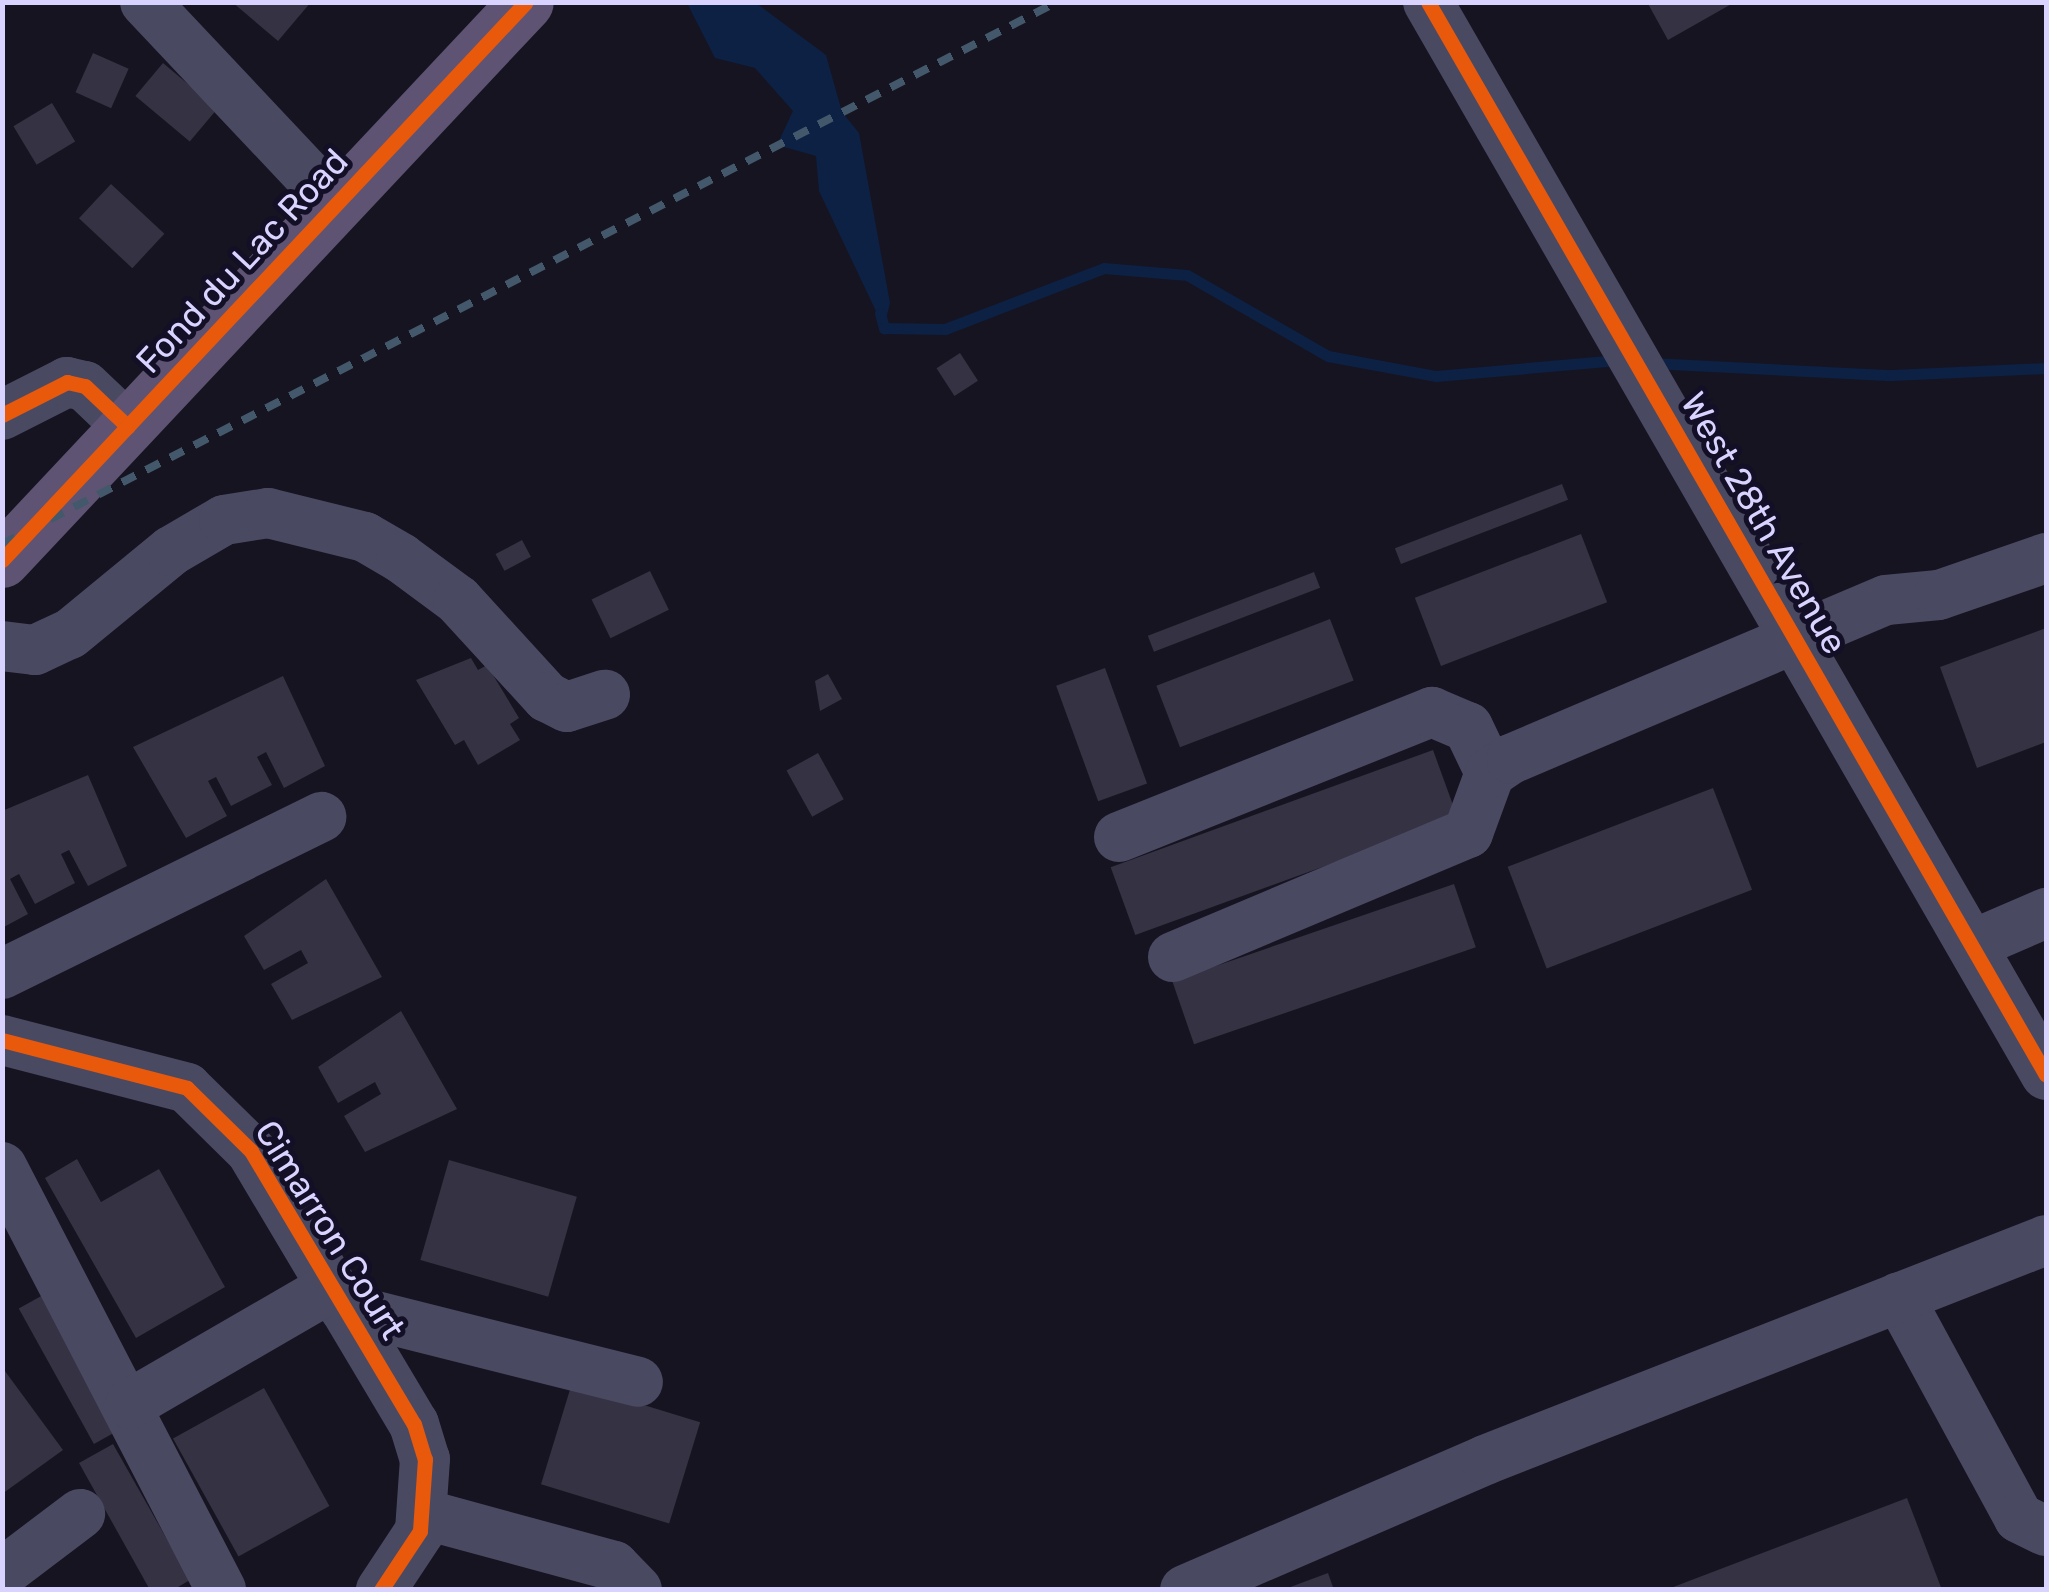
<!DOCTYPE html>
<style>
body{margin:0}
#map{position:relative;width:2049px;height:1592px;overflow:hidden;background:#161421;font-family:Rubik,sans-serif}
div>[style]{position:absolute}
[style*='--x']{left:calc(var(--x)*1px);top:calc(var(--y)*1px);width:calc(var(--w)*1px);rotate:calc(var(--a)*1deg)}
.water>*{inset:0;background:#0d2144}
.stream>*{height:11px;margin:-5.5px;padding:0 5.5px;transform-origin:5.5px;border-radius:5.5px;background:#0d2144}
.building>*{inset:0;background:#343243;transform-origin:0 0}
.minor>*{height:50px;margin:-25px;padding:0 25px;transform-origin:25px;border-radius:25px;background:#4a4962}
.major>*{height:55px;margin:-27.5px;padding:0 27.5px;transform-origin:27.5px;border-radius:27.5px;background:#5e5373}
.rail>*{height:8px;margin-top:-4px;transform-origin:0;background:repeating-linear-gradient(90deg,#43596b 0 15px,transparent 0 27px)}
.cycleway>*{height:15px;margin:-7.5px;padding:0 7.5px;transform-origin:7.5px;border-radius:7.5px;background:#e8590c}
span{translate:-50% -50%;white-space:nowrap;text-align:center;line-height:1.15;-webkit-text-stroke:10px #130f26;paint-order:stroke}
.street-label{font-size:35px;color:#d9d4ff}
.frame{position:absolute;inset:0;border:5px solid #d9d4ff;pointer-events:none}
</style>
<div id="map">
<div class="water">
<i style="clip-path:polygon(687px 3px,756px 3px,826px 55px,842px 112px,859px 133px,890px 303px,884px 328px,819px 191px,816px 156px,777px 145px,793px 111px,755px 68px,715px 58px)"></i>
</div>
<div class="stream">
<i style="--x:880;--y:313;--w:16;--a:75"></i>
<i style="--x:884;--y:328;--w:61;--a:0.9"></i>
<i style="--x:945;--y:329;--w:170;--a:-21"></i>
<i style="--x:1104;--y:268;--w:83;--a:4.8"></i>
<i style="--x:1187;--y:275;--w:163;--a:29.9"></i>
<i style="--x:1328;--y:356;--w:110;--a:10.5"></i>
<i style="--x:1436;--y:376;--w:183;--a:-5"></i>
<i style="--x:1651;--y:363;--w:241;--a:2.9"></i>
<i style="--x:1892;--y:375;--w:154;--a:-2.6"></i>
</div>
<div class="building">
<i style="clip-path:polygon(232px 2px,311px 2px,278px 41px)"></i>
<i style="clip-path:polygon(1647px 2px,1735px 2px,1668px 40px)"></i>
<i style="left:93px;top:53px;width:39px;height:43px;rotate:24deg"></i>
<i style="left:163px;top:63px;width:71px;height:43px;rotate:40deg"></i>
<i style="left:52px;top:103px;width:45px;height:45px;rotate:59deg"></i>
<i style="left:111px;top:184px;width:73px;height:47px;rotate:43deg"></i>
<i style="left:960px;top:353px;width:33px;height:28px;rotate:57deg"></i>
<i style="left:1562px;top:484px;width:17px;height:179px;rotate:69deg"></i>
<i style="left:1581px;top:534px;width:73px;height:178px;rotate:69deg"></i>
<i style="left:522px;top:540px;width:19px;height:30px;rotate:62deg"></i>
<i style="left:650px;top:571px;width:43px;height:65px;rotate:64deg"></i>
<i style="left:1314px;top:572px;width:17px;height:178px;rotate:69deg"></i>
<i style="left:1330px;top:619px;width:66px;height:186px;rotate:69deg"></i>
<i style="clip-path:polygon(2046px 628px,2046px 742px,1977px 768px,1940px 667px)"></i>
<i style="clip-path:polygon(471px 658px,478px 670px,487px 665px,519px 718px,510px 724px,520px 740px,478px 765px,464px 740px,455px 745px,416px 680px)"></i>
<i style="left:1105px;top:668px;width:123px;height:52px;rotate:70deg"></i>
<i style="clip-path:polygon(828px 674px,842px 699px,820px 711px,815px 681px)"></i>
<i style="clip-path:polygon(283px 676px,325px 766px,284px 788px,266px 752px,257px 757px,272px 785px,231px 806px,216px 777px,208px 781px,227px 816px,186px 838px,133px 747px)"></i>
<i style="left:1433px;top:750px;width:72px;height:343px;rotate:70deg"></i>
<i style="left:818px;top:753px;width:53px;height:36px;rotate:61deg"></i>
<i style="clip-path:polygon(88px 775px,127px 866px,88px 886px,69px 850px,61px 854px,75px 883px,35px 904px,19px 874px,10px 879px,28px 914px,2px 928px,2px 811px)"></i>
<i style="left:1713px;top:788px;width:109px;height:220px;rotate:69deg"></i>
<i style="clip-path:polygon(326px 879px,382px 977px,292px 1020px,271px 984px,308px 963px,301px 950px,264px 970px,244px 936px)"></i>
<i style="left:1454px;top:884px;width:67px;height:298px;rotate:71deg"></i>
<i style="clip-path:polygon(401px 1011px,457px 1109px,365px 1152px,344px 1116px,381px 1094px,375px 1082px,338px 1103px,318px 1067px)"></i>
<i style="clip-path:polygon(77px 1159px,101px 1202px,159px 1169px,225px 1287px,136px 1338px,45px 1178px)"></i>
<i style="left:449px;top:1160px;width:133px;height:104px;rotate:16deg"></i>
<i style="left:52px;top:1290px;width:155px;height:38px;rotate:61deg"></i>
<i style="clip-path:polygon(2px 1367px,63px 1450px,2px 1494px)"></i>
<i style="left:572px;top:1383px;width:134px;height:106px;rotate:17deg"></i>
<i style="left:264px;top:1388px;width:135px;height:104px;rotate:61deg"></i>
<i style="clip-path:polygon(113px 1444px,190px 1580px,173px 1590px,150px 1590px,79px 1463px)"></i>
<i style="clip-path:polygon(1907px 1498px,1942px 1590px,1668px 1590px,1668px 1589px)"></i>
<i style="clip-path:polygon(1328px 1573px,1334px 1590px,1285px 1590px,1285px 1589px)"></i>
</div>
<div class="minor">
<i style="--x:145;--y:2;--w:279;--a:46.7"></i>
<i style="--x:1428;--y:2;--w:1238;--a:60.06"></i>
<i style="--x:2;--y:415;--w:73;--a:-26.9"></i>
<i style="--x:67;--y:382;--w:18;--a:13"></i>
<i style="--x:85;--y:386;--w:59;--a:43.6"></i>
<i style="--x:2;--y:646;--w:33;--a:7"></i>
<i style="--x:35;--y:650;--w:38;--a:-25"></i>
<i style="--x:70;--y:634;--w:131;--a:-39.4"></i>
<i style="--x:171;--y:551;--w:61;--a:-30.3"></i>
<i style="--x:224;--y:520;--w:45;--a:-9"></i>
<i style="--x:268;--y:513;--w:100;--a:13.9"></i>
<i style="--x:365;--y:537;--w:42;--a:30.3"></i>
<i style="--x:401;--y:558;--w:71;--a:36.4"></i>
<i style="--x:458;--y:600;--w:132;--a:47.5"></i>
<i style="--x:547;--y:697;--w:22;--a:27"></i>
<i style="--x:567;--y:707;--w:40;--a:-18"></i>
<i style="--x:1119;--y:837;--w:337;--a:-21.8"></i>
<i style="--x:1432;--y:712;--w:39;--a:23"></i>
<i style="--x:1468;--y:727;--w:51;--a:64.4"></i>
<i style="--x:1972;--y:945;--w:81;--a:-23.4"></i>
<i style="--x:1173;--y:957;--w:320;--a:-22.8"></i>
<i style="--x:1468;--y:833;--w:64;--a:-69.9"></i>
<i style="--x:1490;--y:773;--w:25;--a:-34"></i>
<i style="--x:1511;--y:759;--w:407;--a:-23"></i>
<i style="--x:1886;--y:600;--w:53;--a:-5.4"></i>
<i style="--x:1939;--y:595;--w:113;--a:-19.1"></i>
<i style="--x:2;--y:974;--w:356;--a:-26.2"></i>
<i style="--x:2;--y:1040;--w:191;--a:14.5"></i>
<i style="--x:187;--y:1088;--w:90;--a:44.5"></i>
<i style="--x:251;--y:1151;--w:318;--a:59.2"></i>
<i style="--x:414;--y:1424;--w:37;--a:73"></i>
<i style="--x:425;--y:1459;--w:72;--a:94"></i>
<i style="--x:420;--y:1531;--w:71;--a:123.5"></i>
<i style="--x:2;--y:1167;--w:476;--a:62.6"></i>
<i style="--x:1899;--y:1297;--w:251;--a:61.5"></i>
<i style="--x:2019;--y:1518;--w:30;--a:26"></i>
<i style="--x:344;--y:1308;--w:303;--a:14.1"></i>
<i style="--x:130;--y:1404;--w:233;--a:-30.1"></i>
<i style="--x:423;--y:1514;--w:198;--a:15.2"></i>
<i style="--x:614;--y:1566;--w:33;--a:46"></i>
<i style="--x:2;--y:1573;--w:98;--a:-37.1"></i>
<i style="--x:1185;--y:1590;--w:327;--a:-23.4"></i>
<i style="--x:1485;--y:1460;--w:603;--a:-21.41"></i>
</div>
<div class="major">
<i style="--x:2;--y:560;--w:765;--a:-46.8"></i>
</div>
<div class="rail">
<i style="--x:2;--y:544;--w:1186;--a:-27.19"></i>
</div>
<div class="cycleway">
<i style="--x:1428;--y:2;--w:1238;--a:60.06"></i>
<i style="--x:2;--y:415;--w:73;--a:-26.9"></i>
<i style="--x:67;--y:382;--w:18;--a:13"></i>
<i style="--x:85;--y:386;--w:59;--a:43.6"></i>
<i style="--x:2;--y:560;--w:765;--a:-46.8"></i>
<i style="--x:2;--y:1040;--w:191;--a:14.5"></i>
<i style="--x:187;--y:1088;--w:90;--a:44.5"></i>
<i style="--x:251;--y:1151;--w:318;--a:59.2"></i>
<i style="--x:414;--y:1424;--w:37;--a:73"></i>
<i style="--x:425;--y:1459;--w:72;--a:94"></i>
<i style="--x:420;--y:1531;--w:71;--a:123.5"></i>
</div>
<div class="street-label">
<span style="left:242px;top:261px;rotate:-47deg">Fond du Lac Road</span>
<span style="left:1764px;top:523px;rotate:60deg">West 28th Avenue</span>
<span style="left:330px;top:1230px;rotate:58deg">Cimarron Court</span>
</div>
<div class="frame"></div>
</div>
